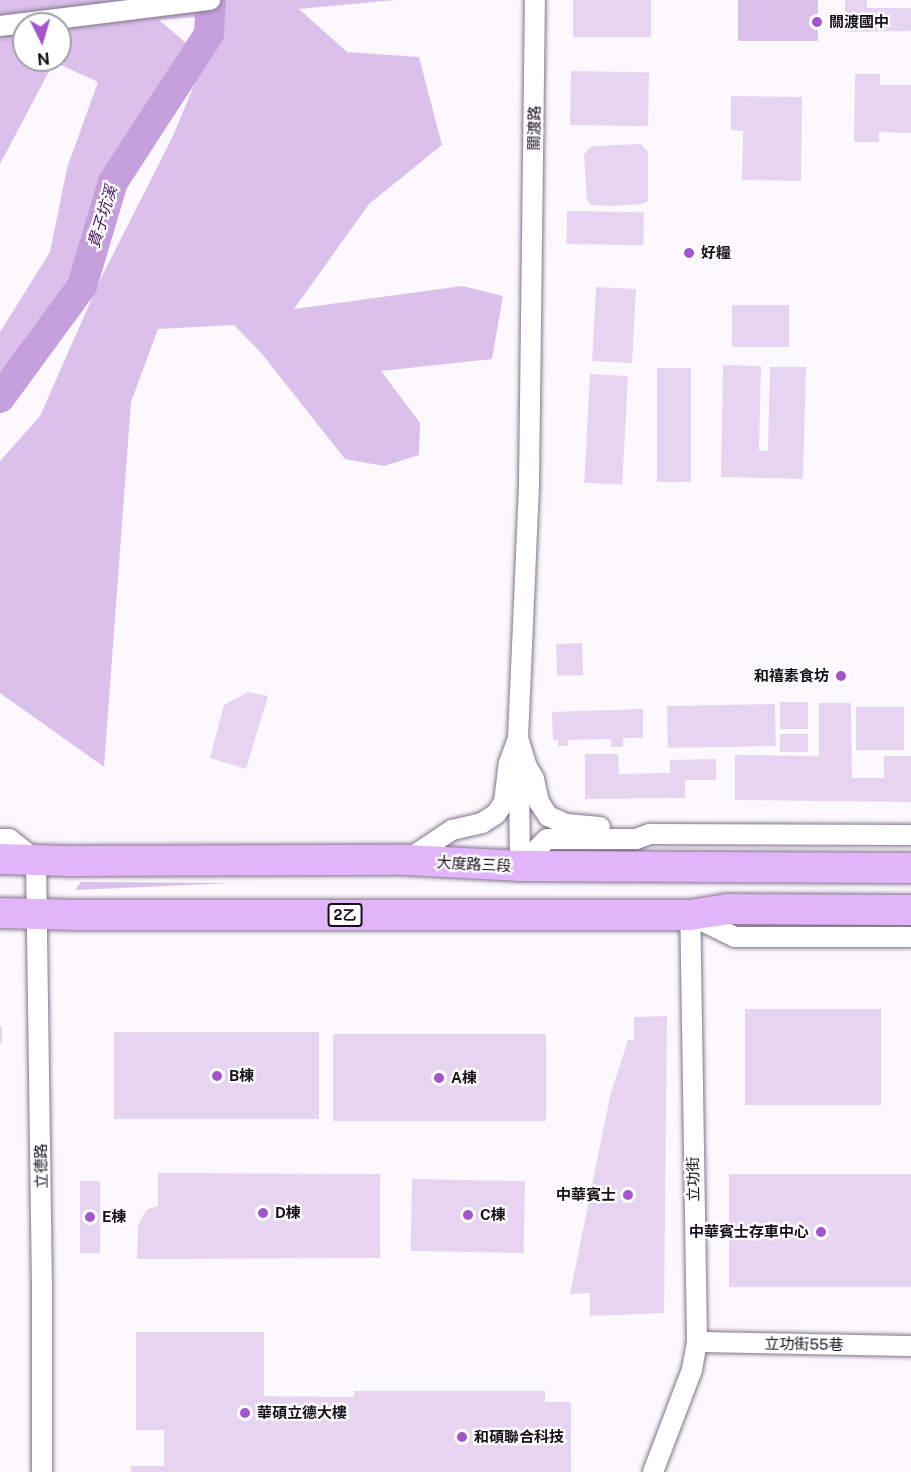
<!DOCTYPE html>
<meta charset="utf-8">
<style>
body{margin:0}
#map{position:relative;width:911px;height:1472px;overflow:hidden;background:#fcf9fe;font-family:"Public Sans","Noto Sans TC",sans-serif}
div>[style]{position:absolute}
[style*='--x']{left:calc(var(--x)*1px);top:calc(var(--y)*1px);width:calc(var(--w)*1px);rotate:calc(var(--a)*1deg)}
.green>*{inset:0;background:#dbc0eb;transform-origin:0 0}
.river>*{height:30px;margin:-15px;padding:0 15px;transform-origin:15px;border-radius:15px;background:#c69fdd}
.building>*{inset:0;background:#e6d4f0;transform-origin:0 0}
.roads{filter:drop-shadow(0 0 2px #83738c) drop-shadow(0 0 2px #83738c)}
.street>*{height:20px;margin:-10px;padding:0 10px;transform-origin:10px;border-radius:10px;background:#fff}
.primary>*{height:30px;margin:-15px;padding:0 15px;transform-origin:15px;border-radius:15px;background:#e2b5fa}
.dots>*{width:16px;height:16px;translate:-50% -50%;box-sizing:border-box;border:3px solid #fff;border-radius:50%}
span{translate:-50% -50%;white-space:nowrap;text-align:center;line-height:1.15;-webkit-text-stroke:4.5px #fff;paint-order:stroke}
.shield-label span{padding:2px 4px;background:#fff;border:2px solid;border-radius:4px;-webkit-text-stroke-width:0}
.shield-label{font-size:14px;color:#161019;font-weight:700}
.poi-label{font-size:15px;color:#161019;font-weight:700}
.left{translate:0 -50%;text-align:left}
.right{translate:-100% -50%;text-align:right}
.street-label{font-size:15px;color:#161019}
.water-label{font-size:16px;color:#44115b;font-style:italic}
.north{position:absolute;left:12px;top:12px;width:60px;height:60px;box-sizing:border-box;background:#fff;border:2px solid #a29fa3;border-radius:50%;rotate:175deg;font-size:16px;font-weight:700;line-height:24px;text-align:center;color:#161019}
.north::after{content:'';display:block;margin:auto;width:21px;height:27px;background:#a256c8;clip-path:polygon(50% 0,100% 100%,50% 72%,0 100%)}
</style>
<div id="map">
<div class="green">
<i style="clip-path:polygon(evenodd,0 0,395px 0,299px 9px,347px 52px,419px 57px,442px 145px,369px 204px,294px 309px,462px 286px,503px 296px,492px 359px,381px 371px,420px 423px,419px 455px,384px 466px,345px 459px,262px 354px,234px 325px,158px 329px,131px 402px,104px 767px,0 693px,0 461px,40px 416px,101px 278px,173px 136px,223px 15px,159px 20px,191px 47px,103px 193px,66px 288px,0 386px,0 332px,50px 252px,67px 168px,98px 82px,54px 62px,0 164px,0 0,24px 24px,60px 24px,60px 60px,24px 60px,24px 24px)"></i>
<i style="left:738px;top:0;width:80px;height:41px"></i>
<i style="clip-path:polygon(81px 882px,234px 883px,75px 890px)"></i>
</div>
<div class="river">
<i style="--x:0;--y:398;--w:139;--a:-53.8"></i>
<i style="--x:82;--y:286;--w:109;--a:-73.4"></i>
<i style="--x:113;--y:182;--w:176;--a:-57"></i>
<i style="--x:209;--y:34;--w:34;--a:-87"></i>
</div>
<div class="building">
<i style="left:573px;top:0;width:78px;height:37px"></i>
<i style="clip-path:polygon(845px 0,867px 0,867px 8px,911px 8px,911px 31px,845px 32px)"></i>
<i style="left:571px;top:71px;width:78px;height:54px;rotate:1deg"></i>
<i style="clip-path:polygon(855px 74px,880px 74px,880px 85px,911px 85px,911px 133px,879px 132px,879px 142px,854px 142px)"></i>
<i style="clip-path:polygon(731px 96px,802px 97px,801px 181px,742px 180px,743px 131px,731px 130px)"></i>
<i style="clip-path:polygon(641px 144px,648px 152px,648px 201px,642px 204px,612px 206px,591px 205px,587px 200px,584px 155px,588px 149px,593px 146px)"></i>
<i style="left:567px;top:211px;width:77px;height:33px;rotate:1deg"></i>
<i style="left:596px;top:287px;width:40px;height:74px;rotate:3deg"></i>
<i style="left:732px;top:305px;width:57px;height:42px"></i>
<i style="clip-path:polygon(723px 365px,761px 366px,759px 450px,763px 451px,768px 451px,770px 367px,806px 367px,803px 479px,721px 477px)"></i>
<i style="left:657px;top:368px;width:34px;height:114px"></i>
<i style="left:590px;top:374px;width:38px;height:109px;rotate:3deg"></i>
<i style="left:582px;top:643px;width:32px;height:26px;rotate:88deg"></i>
<i style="clip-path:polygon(248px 692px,268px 696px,246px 769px,210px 758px,224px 705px)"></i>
<i style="left:780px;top:702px;width:28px;height:27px"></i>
<i style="clip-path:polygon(819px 703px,851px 703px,852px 778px,884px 778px,884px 756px,911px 756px,911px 802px,735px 800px,735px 755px,819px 756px)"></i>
<i style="left:775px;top:704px;width:42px;height:108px;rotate:89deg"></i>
<i style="left:856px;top:707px;width:48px;height:43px"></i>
<i style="clip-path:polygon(643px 709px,643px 738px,623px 738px,623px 747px,611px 747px,611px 739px,568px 740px,568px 746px,558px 746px,558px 740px,553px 740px,552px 712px)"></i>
<i style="left:780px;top:734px;width:28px;height:18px"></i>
<i style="clip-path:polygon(585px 754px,618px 754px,619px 774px,670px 773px,670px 760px,716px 759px,716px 780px,685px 780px,685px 798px,585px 799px)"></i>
<i style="left:745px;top:1009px;width:136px;height:96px"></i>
<i style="clip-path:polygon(667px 1016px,664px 1313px,590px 1316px,590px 1293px,570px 1294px,610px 1096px,628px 1040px,634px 1040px,634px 1017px)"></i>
<i style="left:0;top:1026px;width:2px;height:17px"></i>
<i style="left:114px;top:1032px;width:205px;height:87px"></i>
<i style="left:333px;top:1034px;width:213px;height:87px"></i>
<i style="clip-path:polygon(158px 1173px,380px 1174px,380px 1258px,137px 1259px,138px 1227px,142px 1217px,148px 1209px,158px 1206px)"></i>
<i style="left:911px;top:1174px;width:113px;height:182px;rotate:90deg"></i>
<i style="left:412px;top:1179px;width:113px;height:72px;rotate:1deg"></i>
<i style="left:80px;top:1181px;width:20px;height:72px"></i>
<i style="clip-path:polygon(136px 1332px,264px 1332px,264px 1396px,354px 1397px,354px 1391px,545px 1391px,545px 1402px,571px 1402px,571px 1472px,131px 1472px,131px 1466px,164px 1466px,164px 1430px,136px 1430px)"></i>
</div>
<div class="roads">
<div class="street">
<i style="--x:0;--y:26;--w:212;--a:-7.1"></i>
<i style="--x:518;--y:738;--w:28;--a:73"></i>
<i style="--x:526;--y:765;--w:16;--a:60"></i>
<i style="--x:534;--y:779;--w:24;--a:78"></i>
<i style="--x:539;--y:802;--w:17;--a:57"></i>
<i style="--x:548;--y:816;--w:20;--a:24"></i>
<i style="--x:566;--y:824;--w:34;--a:5"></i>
<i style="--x:0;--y:839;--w:9;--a:0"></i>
<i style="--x:9;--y:839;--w:34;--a:38"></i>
<i style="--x:36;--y:860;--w:423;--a:89.2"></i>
<i style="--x:42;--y:1283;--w:189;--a:90"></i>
<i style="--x:407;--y:860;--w:54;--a:-33.7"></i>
<i style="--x:452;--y:830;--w:31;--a:-13"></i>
<i style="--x:482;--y:823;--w:17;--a:-33"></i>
<i style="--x:496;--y:814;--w:14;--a:-56"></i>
<i style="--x:504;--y:802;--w:39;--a:-83"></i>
<i style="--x:509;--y:763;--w:27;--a:-70"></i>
<i style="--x:518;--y:738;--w:254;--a:-87.5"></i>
<i style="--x:529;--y:484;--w:484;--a:-89.3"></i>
<i style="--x:520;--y:866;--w:38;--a:-45"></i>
<i style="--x:547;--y:839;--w:89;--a:0"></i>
<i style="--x:636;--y:839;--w:15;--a:-20"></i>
<i style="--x:650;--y:834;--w:261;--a:0.2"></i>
<i style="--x:520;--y:866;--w:89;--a:-90.6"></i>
<i style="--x:519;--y:777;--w:11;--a:-63"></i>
<i style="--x:697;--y:1342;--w:214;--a:1.1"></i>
<i style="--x:653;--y:1472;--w:109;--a:-69.1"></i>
<i style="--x:692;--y:1370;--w:28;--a:-80"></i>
<i style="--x:697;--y:1342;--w:427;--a:-90.9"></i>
<i style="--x:690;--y:915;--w:50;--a:26.1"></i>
<i style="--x:735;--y:937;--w:176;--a:0"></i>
</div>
<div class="primary">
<i style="--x:0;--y:859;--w:68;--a:1.7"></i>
<i style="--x:68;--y:861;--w:339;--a:-0.2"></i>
<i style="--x:407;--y:860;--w:113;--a:3"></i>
<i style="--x:520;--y:866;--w:391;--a:0.3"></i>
<i style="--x:0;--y:913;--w:77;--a:1.5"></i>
<i style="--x:77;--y:915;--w:613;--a:0"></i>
<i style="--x:690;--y:915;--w:36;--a:-9"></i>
<i style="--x:726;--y:909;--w:185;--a:0.3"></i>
</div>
</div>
<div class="dots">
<i style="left:817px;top:22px;background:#a256c8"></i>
<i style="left:689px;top:253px;background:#a256c8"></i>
<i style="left:841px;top:676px;background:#a256c8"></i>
<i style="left:217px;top:1076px;background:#a256c8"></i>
<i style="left:439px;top:1078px;background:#a256c8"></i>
<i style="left:628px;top:1195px;background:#a256c8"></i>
<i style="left:263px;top:1213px;background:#a256c8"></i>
<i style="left:468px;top:1215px;background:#a256c8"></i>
<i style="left:90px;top:1217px;background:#a256c8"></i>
<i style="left:821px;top:1232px;background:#a256c8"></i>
<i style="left:245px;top:1413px;background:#a256c8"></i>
<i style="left:462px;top:1437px;background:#a256c8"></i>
</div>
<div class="shield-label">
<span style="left:345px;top:915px">2乙</span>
</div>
<div class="poi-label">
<span class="left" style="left:829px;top:22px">關渡國中</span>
<span class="left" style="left:701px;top:253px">好糧</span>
<span class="right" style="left:829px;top:676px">和禧素食坊</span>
<span class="left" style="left:229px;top:1076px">B棟</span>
<span class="left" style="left:451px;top:1078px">A棟</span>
<span class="right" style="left:616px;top:1195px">中華賓士</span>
<span class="left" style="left:275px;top:1213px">D棟</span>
<span class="left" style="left:480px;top:1215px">C棟</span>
<span class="left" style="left:102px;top:1217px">E棟</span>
<span class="right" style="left:809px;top:1232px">中華賓士存車中心</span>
<span class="left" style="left:257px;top:1413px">華碩立德大樓</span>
<span class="left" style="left:474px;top:1437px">和碩聯合科技</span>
</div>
<div class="street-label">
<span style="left:534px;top:128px;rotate:-89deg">關渡路</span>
<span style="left:474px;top:864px;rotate:3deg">大度路三段</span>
<span style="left:41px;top:1166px;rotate:-91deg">立德路</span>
<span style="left:693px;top:1179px;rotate:-91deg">立功街</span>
<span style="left:804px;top:1344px;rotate:1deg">立功街55巷</span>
</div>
<div class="water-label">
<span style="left:103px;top:217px;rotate:-73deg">貴子坑溪</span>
</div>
<div class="north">N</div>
</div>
